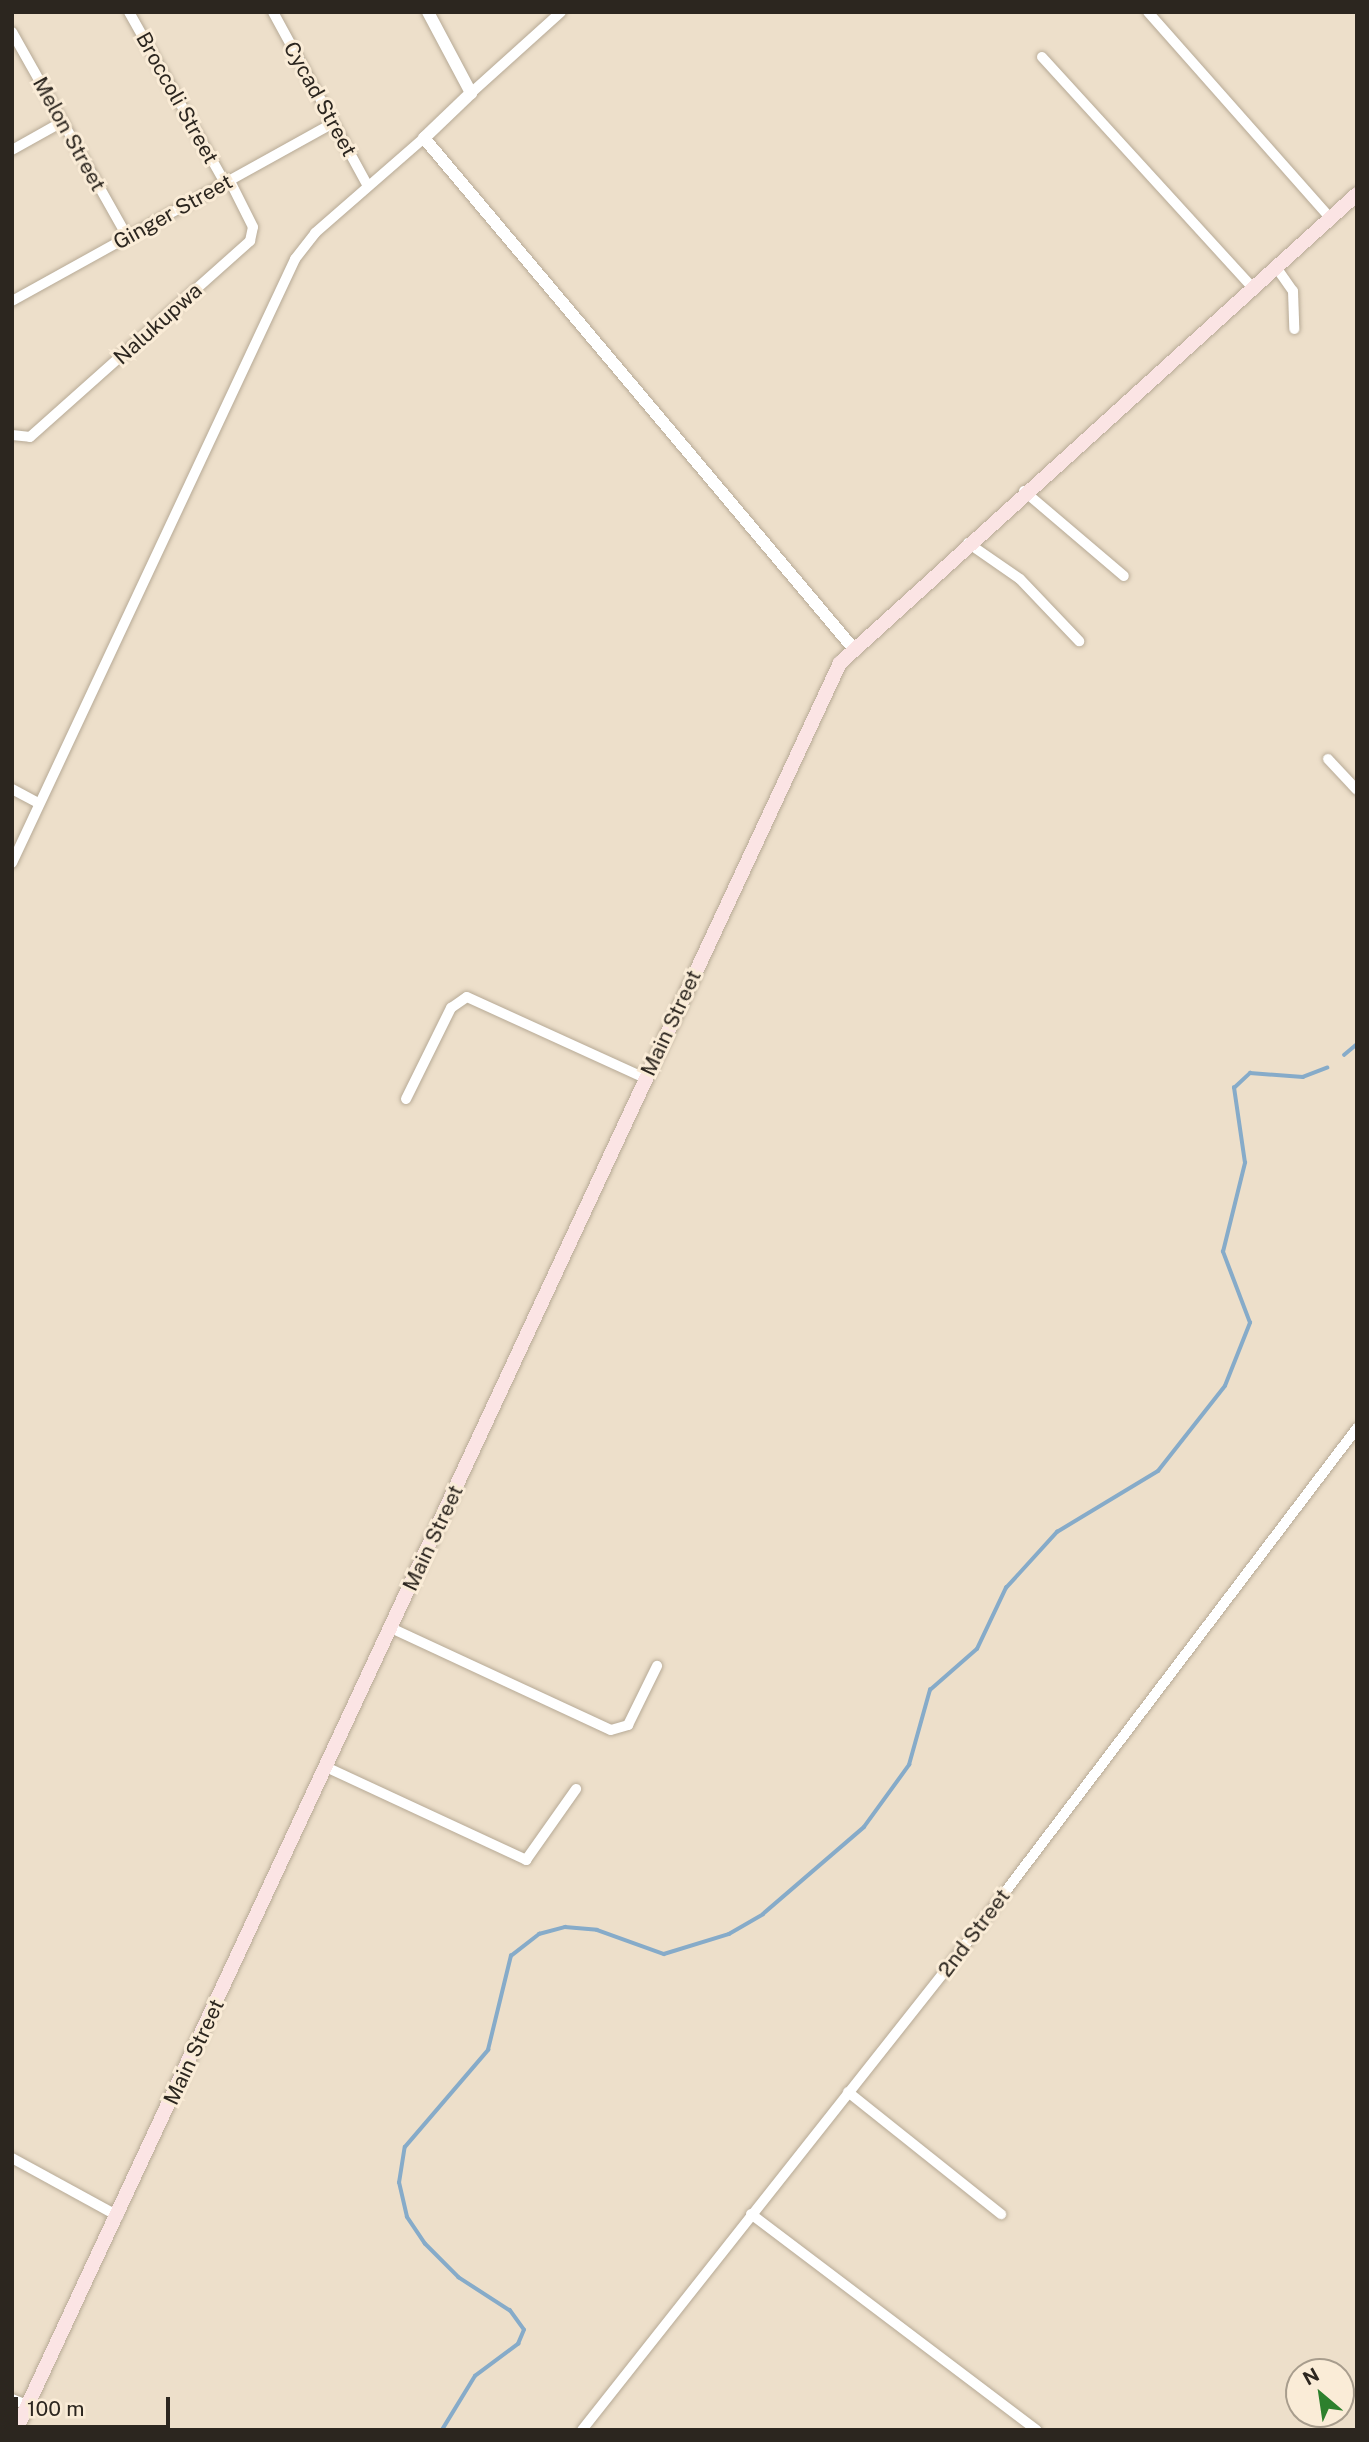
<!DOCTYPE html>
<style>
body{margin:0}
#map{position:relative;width:1369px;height:2442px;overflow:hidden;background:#eddfca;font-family:"Public Sans",sans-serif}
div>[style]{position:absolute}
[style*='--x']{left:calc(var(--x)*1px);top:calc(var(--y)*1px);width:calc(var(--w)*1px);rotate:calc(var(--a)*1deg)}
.stream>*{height:3.5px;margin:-1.75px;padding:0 1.75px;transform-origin:1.75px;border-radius:1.75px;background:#86abc9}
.roads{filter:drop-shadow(0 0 2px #b7aa96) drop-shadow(0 0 2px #b7aa96)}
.minor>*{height:10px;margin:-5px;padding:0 5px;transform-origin:5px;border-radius:5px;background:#fff}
.tertiary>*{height:12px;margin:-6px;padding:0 6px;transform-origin:6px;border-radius:6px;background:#fff}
.secondary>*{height:14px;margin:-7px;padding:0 7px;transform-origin:7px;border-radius:7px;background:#fbe4e4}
span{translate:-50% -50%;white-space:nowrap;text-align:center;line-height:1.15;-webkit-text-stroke:6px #faecd7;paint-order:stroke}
.street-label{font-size:21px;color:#2c261f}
.frame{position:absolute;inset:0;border:14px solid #2c261f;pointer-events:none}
.north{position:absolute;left:1285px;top:2358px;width:70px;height:70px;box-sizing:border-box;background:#faecd7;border:2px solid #a89d8d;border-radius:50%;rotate:331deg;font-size:19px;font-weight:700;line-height:28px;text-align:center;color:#2c261f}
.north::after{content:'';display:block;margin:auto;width:24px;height:32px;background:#2d802d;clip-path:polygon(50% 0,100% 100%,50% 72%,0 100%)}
.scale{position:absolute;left:14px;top:2397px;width:156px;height:32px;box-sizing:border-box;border:4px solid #2c261f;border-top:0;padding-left:9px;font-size:21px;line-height:24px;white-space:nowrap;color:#2c261f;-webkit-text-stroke:5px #faecd7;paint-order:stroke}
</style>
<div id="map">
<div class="stream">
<i style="--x:1344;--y:1055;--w:17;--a:-40"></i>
<i style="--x:442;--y:2430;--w:63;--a:-58.6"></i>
<i style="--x:475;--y:2376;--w:54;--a:-36.7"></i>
<i style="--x:518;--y:2344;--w:15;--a:-67"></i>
<i style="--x:524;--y:2330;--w:24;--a:-126"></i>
<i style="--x:510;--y:2311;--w:61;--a:-147.1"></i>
<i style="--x:459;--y:2278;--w:48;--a:-135"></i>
<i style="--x:425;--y:2244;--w:32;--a:-124"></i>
<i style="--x:407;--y:2217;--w:35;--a:-103"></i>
<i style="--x:399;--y:2183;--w:36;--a:-81"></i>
<i style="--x:405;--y:2147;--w:128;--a:-49.4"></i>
<i style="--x:488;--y:2050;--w:97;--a:-76.3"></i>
<i style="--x:511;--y:1956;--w:36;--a:-38"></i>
<i style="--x:539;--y:1934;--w:27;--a:-15"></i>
<i style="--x:565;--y:1927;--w:32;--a:5"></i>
<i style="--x:597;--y:1930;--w:71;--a:19.7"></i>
<i style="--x:664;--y:1954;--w:68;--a:-17.1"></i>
<i style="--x:729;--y:1934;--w:39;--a:-30"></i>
<i style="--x:763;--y:1914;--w:133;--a:-40.7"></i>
<i style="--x:864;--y:1827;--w:77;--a:-54"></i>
<i style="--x:909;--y:1765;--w:78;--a:-74.4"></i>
<i style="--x:930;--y:1690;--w:62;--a:-41.1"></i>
<i style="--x:977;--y:1649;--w:68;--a:-64.6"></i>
<i style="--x:1006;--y:1588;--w:76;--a:-47.7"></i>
<i style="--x:1057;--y:1532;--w:118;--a:-31.1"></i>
<i style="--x:1158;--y:1471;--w:108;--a:-51.8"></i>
<i style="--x:1225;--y:1386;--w:68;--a:-68.4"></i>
<i style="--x:1250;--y:1323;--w:76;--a:-110.8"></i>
<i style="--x:1223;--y:1252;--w:92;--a:-76.1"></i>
<i style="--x:1245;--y:1163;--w:76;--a:-98.3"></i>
<i style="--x:1234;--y:1088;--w:22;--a:-43"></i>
<i style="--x:1250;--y:1073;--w:53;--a:4.3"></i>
<i style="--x:1303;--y:1077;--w:26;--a:-21"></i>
</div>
<div class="roads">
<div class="minor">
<i style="--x:129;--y:12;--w:196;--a:60.7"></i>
<i style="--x:273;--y:12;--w:198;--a:61.4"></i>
<i style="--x:1148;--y:12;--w:275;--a:48.5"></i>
<i style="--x:12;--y:32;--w:234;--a:60.6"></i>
<i style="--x:1042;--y:57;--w:313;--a:47.6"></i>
<i style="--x:471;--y:93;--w:121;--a:-42"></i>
<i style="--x:12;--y:150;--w:57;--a:-29.2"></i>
<i style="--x:1276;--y:267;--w:29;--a:55"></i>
<i style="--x:1293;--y:291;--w:38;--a:88"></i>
<i style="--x:12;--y:301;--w:367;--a:-29"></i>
<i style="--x:12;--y:435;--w:18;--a:6"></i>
<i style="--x:30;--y:437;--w:295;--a:-41.7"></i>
<i style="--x:250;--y:241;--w:14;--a:-78"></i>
<i style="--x:253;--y:227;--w:51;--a:-116.6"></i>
<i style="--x:1024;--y:491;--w:131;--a:40.4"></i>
<i style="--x:968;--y:543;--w:63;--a:34.7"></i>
<i style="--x:1020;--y:579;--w:86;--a:46.4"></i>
<i style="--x:1328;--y:759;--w:42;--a:46.9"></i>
<i style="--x:12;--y:789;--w:30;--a:28"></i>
<i style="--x:12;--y:863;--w:667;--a:-64.89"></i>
<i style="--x:295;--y:259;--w:33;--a:-52"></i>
<i style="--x:315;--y:233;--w:145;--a:-41.1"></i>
<i style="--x:406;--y:1099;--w:102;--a:-63.7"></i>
<i style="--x:451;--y:1008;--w:19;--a:-35"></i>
<i style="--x:467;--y:997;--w:196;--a:24.5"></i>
<i style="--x:391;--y:1628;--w:242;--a:24.9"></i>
<i style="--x:611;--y:1730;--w:18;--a:-16"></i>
<i style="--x:628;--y:1725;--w:66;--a:-63.8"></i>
<i style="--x:326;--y:1767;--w:221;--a:24.9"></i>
<i style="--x:526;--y:1860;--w:87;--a:-54.8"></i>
<i style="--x:848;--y:2092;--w:196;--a:38.6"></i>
<i style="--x:12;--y:2158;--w:121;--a:28.7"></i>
<i style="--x:751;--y:2214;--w:358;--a:37.1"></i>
<i style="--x:12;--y:2399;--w:16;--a:22"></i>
<i style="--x:582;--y:2430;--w:592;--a:-51.66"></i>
<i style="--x:949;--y:1966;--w:675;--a:-52.82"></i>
</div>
<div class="tertiary">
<i style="--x:428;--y:12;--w:92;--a:62"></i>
<i style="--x:471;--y:93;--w:65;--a:136.2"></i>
<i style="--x:424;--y:138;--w:666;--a:49.93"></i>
</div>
<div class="secondary">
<i style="--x:16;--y:2430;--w:1950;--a:-65"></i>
<i style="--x:840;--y:663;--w:698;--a:-42.21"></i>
</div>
</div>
<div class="street-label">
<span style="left:177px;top:98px;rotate:61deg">Broccoli Street</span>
<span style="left:320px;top:99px;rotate:61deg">Cycad Street</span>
<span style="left:69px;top:134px;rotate:61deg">Melon Street</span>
<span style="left:173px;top:212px;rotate:-29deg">Ginger Street</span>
<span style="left:158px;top:324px;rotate:-42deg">Nalukupwa</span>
<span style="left:671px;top:1023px;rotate:-65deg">Main Street</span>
<span style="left:433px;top:1538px;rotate:-65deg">Main Street</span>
<span style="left:974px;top:1933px;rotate:-53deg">2nd Street</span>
<span style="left:194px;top:2052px;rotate:-65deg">Main Street</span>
</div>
<div class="frame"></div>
<div class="north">N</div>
<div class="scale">100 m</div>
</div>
